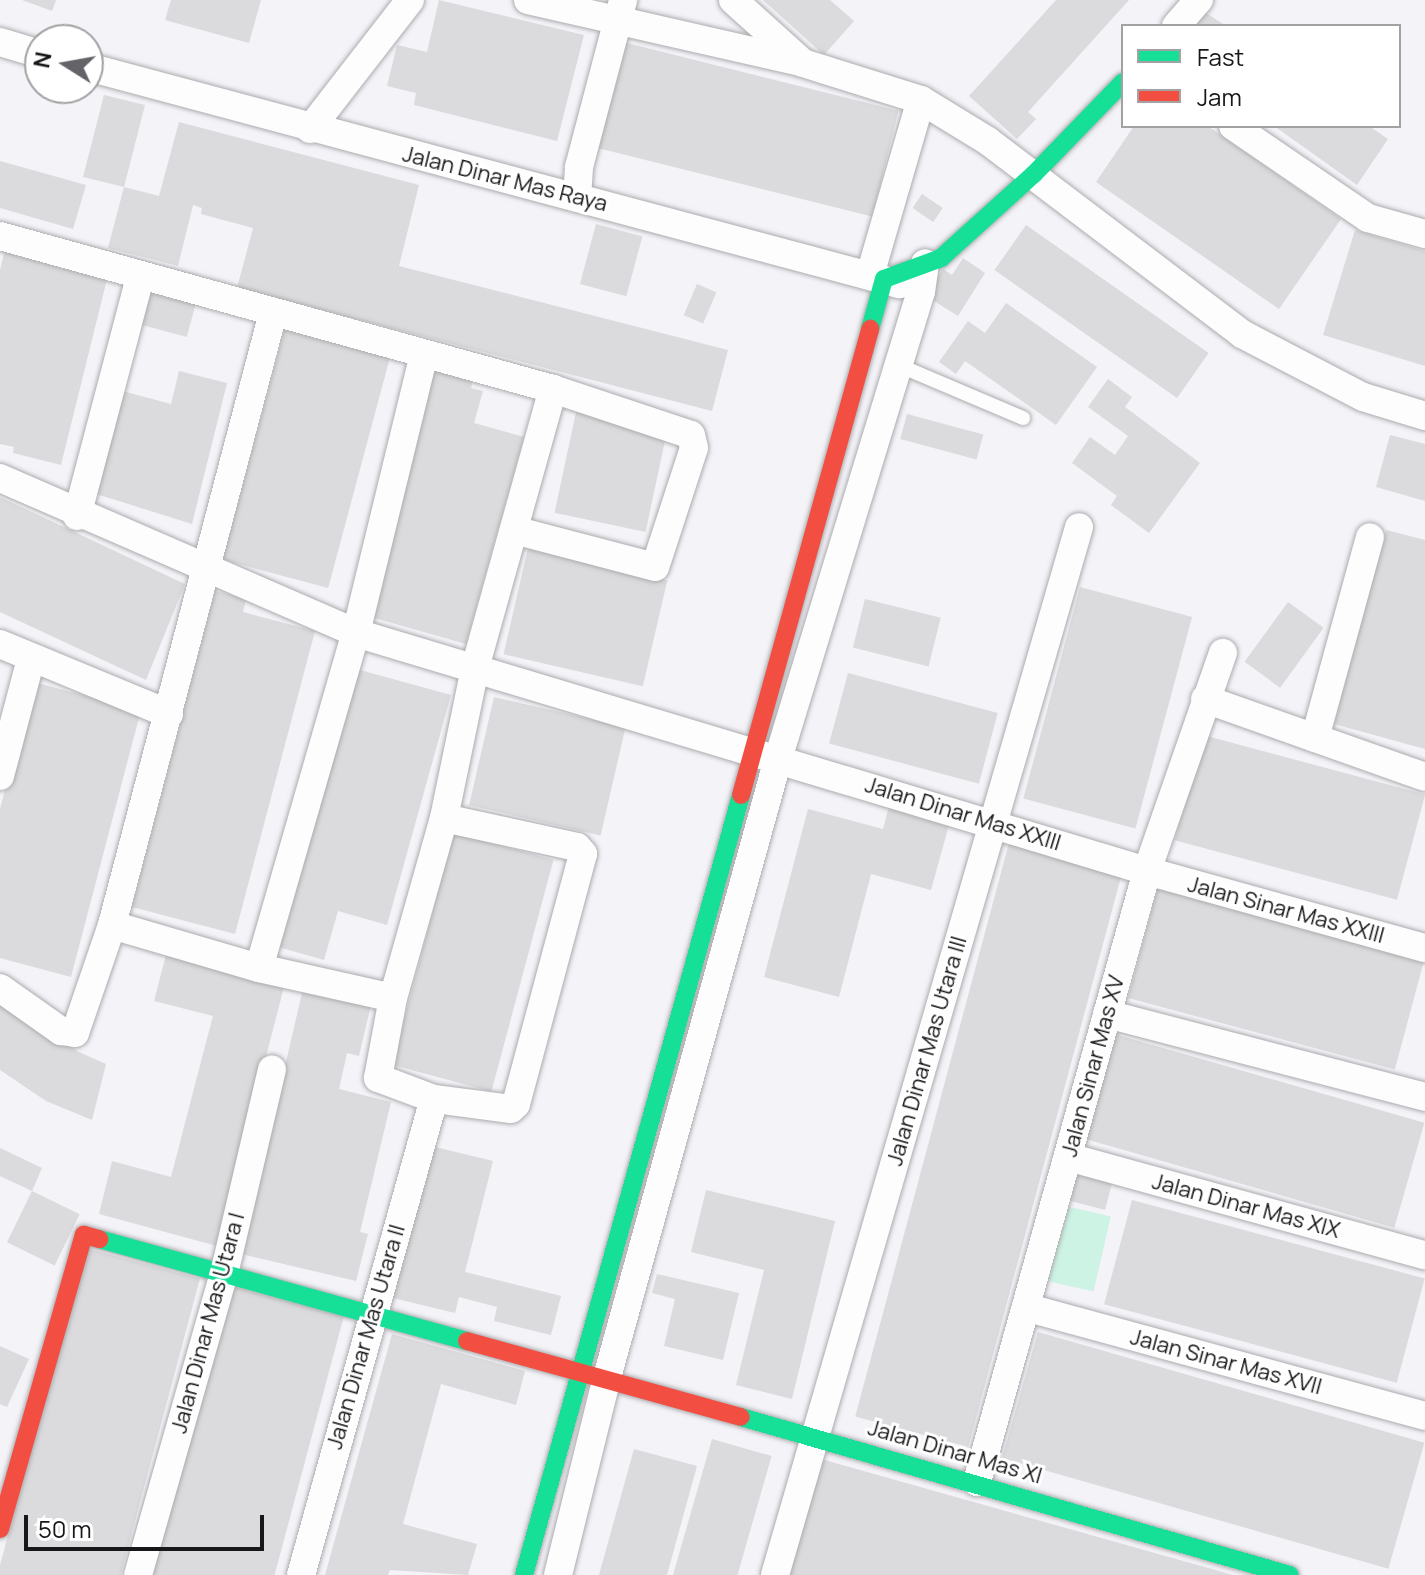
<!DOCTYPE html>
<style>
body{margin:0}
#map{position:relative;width:1425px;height:1575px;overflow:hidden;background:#f3f3f8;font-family:Manrope,sans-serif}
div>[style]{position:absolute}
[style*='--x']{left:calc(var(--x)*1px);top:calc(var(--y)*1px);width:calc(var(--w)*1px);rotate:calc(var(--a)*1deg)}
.green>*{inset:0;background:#ccf3e3;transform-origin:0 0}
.building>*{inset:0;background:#dbdadc;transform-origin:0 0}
.roads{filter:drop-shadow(0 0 2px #acacaf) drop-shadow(0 0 2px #acacaf)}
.lane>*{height:14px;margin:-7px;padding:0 7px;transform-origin:7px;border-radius:7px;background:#fdfdfe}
.street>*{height:28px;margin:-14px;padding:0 14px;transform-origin:14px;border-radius:14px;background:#fdfdfe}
.fast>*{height:18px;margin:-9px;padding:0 9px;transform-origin:9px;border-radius:9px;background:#16e098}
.jam>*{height:18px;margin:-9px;padding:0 9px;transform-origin:9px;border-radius:9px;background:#f24e42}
span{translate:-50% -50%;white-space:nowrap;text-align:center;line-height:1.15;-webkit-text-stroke:6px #fff;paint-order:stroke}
.street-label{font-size:22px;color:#17171a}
.legend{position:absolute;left:1121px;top:24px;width:280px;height:104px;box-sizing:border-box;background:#fff;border:2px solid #a2a2a3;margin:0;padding:10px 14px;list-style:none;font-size:24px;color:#17171a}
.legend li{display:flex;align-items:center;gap:16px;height:40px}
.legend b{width:40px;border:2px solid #a2a2a3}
.north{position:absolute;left:24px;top:24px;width:80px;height:80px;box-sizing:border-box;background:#fff;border:2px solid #a2a2a3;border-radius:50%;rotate:281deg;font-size:22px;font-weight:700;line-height:32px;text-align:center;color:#17171a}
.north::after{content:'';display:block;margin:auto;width:28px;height:36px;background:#646468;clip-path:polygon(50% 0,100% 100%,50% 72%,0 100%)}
.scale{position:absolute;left:24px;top:1515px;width:240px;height:36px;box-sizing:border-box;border:4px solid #17171a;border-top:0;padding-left:10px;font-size:24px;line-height:28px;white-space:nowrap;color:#17171a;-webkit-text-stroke:6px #fff;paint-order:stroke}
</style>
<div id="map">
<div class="green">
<i style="left:1065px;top:1206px;width:47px;height:77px;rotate:13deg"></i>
</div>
<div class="building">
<i style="clip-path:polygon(22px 0,56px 0,52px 11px)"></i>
<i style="clip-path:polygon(171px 0,261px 0,249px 43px,165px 20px)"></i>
<i style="clip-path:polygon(439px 0,584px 35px,557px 141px,414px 105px,416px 93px,387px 86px,397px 45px,427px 52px)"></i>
<i style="clip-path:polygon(763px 0,830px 0,854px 21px,824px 55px)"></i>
<i style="clip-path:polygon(1056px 0,1129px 0,1028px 112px,1036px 119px,1017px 139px,969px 96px)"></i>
<i style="clip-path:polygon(1205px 12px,1226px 26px,1196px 26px)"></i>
<i style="left:623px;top:42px;width:284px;height:109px;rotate:14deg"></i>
<i style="clip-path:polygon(104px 95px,145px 105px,124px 187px,159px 196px,179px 122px,419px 185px,399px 266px,728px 350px,712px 411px,237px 288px,253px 228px,201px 214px,202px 208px,193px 205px,178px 266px,108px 248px,124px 187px,83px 177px)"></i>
<i style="clip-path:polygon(1134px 126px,1208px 126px,1341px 219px,1279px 309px,1096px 182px)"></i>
<i style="clip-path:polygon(1274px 126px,1369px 126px,1388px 139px,1357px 185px)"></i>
<i style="clip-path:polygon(0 161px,86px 185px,73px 229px,0 208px)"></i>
<i style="left:922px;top:194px;width:25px;height:17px;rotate:34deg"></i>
<i style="left:596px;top:224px;width:48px;height:62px;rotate:15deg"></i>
<i style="left:1026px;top:225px;width:223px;height:55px;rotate:35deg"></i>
<i style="clip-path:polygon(1355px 230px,1425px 251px,1425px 366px,1323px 335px)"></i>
<i style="clip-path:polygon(5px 249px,108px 275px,61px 465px,13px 453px,14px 447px,0 444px,0 270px)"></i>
<i style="clip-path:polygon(963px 258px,985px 273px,958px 316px,926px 296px,943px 269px,952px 275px)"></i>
<i style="left:697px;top:284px;width:21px;height:34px;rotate:23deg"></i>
<i style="left:143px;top:288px;width:55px;height:36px;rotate:15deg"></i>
<i style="clip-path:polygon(1006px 303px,1097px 367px,1056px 425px,965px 361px,956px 374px,939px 362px,968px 321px,985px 333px)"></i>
<i style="left:285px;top:328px;width:109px;height:240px;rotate:15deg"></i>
<i style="clip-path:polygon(434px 364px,474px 376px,471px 388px,483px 391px,474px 423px,524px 437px,466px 644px,364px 615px)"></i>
<i style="clip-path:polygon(179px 371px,227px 383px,192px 524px,90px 492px,115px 389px,171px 404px)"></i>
<i style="clip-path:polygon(1108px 379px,1132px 397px,1125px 407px,1200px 463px,1149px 533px,1111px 505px,1117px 496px,1072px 463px,1090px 437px,1115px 455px,1128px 436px,1088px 407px)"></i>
<i style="left:576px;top:412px;width:93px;height:103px;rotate:12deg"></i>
<i style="left:907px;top:414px;width:79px;height:26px;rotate:15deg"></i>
<i style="clip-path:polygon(1390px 435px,1425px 444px,1425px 501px,1376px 487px)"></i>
<i style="clip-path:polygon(0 497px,185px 584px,146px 680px,0 612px)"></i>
<i style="clip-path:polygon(1386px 530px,1425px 540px,1425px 749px,1334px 724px)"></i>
<i style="left:528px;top:548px;width:143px;height:109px;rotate:13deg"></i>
<i style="left:1080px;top:587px;width:116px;height:219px;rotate:15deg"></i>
<i style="clip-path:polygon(215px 591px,246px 599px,243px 612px,315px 631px,235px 934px,132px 907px)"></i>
<i style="left:865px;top:599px;width:78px;height:50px;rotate:14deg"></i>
<i style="left:1288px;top:602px;width:44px;height:74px;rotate:36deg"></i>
<i style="clip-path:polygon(349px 667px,451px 695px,387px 925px,338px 911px,324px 960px,271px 945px)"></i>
<i style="left:848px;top:673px;width:155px;height:73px;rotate:15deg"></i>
<i style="clip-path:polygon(33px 682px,141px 710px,71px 977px,0 958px,0 809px)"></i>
<i style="left:494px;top:697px;width:135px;height:111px;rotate:13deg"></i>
<i style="left:1203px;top:735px;width:230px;height:109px;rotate:15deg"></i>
<i style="clip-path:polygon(891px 798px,952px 814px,931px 890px,871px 874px,839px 997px,764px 977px,808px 809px,883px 829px)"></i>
<i style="left:454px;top:833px;width:103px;height:240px;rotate:15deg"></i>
<i style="left:1010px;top:839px;width:117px;height:598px;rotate:15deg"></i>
<i style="left:1158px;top:887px;width:276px;height:115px;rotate:15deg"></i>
<i style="clip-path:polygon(167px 951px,285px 983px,217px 1246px,99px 1214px,112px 1161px,171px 1177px,205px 1046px,213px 1016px,154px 1001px)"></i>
<i style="clip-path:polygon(303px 989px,371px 1005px,359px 1056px,347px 1053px,339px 1089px,391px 1102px,360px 1232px,368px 1234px,356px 1281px,241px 1254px)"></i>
<i style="clip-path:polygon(0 1000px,79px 1052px,106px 1064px,92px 1120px,46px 1101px,0 1070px)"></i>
<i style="left:1111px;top:1033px;width:326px;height:109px;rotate:16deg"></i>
<i style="clip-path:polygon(431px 1146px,493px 1161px,465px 1272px,561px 1296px,551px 1335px,494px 1321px,497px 1307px,459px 1297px,455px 1313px,393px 1298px)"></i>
<i style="clip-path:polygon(0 1148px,42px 1168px,32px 1191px,0 1176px)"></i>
<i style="left:1075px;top:1171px;width:39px;height:30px;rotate:15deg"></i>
<i style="clip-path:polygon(706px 1190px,835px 1221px,792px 1399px,736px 1385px,764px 1270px,691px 1252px)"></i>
<i style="left:32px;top:1191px;width:53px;height:57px;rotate:26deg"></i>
<i style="left:1132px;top:1200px;width:303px;height:108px;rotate:15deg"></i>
<i style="left:85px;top:1248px;width:119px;height:338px;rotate:15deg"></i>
<i style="clip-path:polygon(657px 1274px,739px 1293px,723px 1360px,664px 1346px,675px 1299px,652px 1293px)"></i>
<i style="left:227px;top:1285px;width:121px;height:300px;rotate:15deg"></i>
<i style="left:1038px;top:1332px;width:402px;height:131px;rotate:16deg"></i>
<i style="clip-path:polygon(392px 1334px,525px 1371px,516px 1405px,441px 1384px,403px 1524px,477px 1544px,468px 1575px,390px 1570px,388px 1575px,325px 1575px)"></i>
<i style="clip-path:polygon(0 1346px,29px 1359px,7px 1407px,0 1404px)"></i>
<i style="left:712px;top:1439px;width:62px;height:141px;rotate:16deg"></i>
<i style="clip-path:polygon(634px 1449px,697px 1466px,684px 1513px,667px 1575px,599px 1575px)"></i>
<i style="clip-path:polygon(821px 1459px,1233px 1575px,788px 1575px)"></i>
</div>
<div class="roads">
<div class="lane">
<i style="--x:898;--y:365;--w:136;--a:23"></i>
</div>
<div class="street">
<i style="--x:528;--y:0;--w:280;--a:12.8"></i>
<i style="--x:733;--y:0;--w:94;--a:42"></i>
<i style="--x:803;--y:63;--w:124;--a:17.4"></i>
<i style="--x:921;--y:100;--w:79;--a:31.5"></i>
<i style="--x:988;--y:141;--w:319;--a:37.2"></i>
<i style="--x:1242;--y:334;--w:136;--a:27.5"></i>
<i style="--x:1363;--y:397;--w:65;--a:17"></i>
<i style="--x:1176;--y:26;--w:35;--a:-49"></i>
<i style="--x:0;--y:42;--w:42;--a:16.7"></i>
<i style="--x:88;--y:67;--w:840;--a:14.98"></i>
<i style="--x:1233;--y:126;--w:163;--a:34.3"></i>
<i style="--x:1368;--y:218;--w:59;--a:15.7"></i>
<i style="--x:310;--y:129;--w:163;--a:-52.2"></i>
<i style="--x:577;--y:197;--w:30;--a:-86"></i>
<i style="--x:579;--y:167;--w:173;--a:-75.2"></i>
<i style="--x:0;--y:236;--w:574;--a:15.47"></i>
<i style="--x:553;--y:389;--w:145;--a:18.4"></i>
<i style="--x:691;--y:435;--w:13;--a:77"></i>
<i style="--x:694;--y:448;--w:125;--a:108.1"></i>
<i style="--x:655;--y:567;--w:146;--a:-165.3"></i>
<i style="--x:870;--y:275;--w:182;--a:-73.8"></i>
<i style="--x:0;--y:478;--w:388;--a:23.5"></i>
<i style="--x:356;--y:633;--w:826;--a:16.75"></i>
<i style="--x:1147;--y:871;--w:288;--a:15.5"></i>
<i style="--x:77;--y:516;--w:247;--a:-75.2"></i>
<i style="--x:0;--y:644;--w:183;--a:22.5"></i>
<i style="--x:1205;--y:699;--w:233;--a:19.5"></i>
<i style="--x:1315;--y:738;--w:208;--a:-74.7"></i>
<i style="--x:0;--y:776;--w:121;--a:-75.2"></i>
<i style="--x:444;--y:818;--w:136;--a:12.3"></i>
<i style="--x:577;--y:847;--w:9;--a:49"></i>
<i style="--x:583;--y:854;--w:259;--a:105"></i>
<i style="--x:516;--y:1104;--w:7;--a:135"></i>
<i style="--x:511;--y:1109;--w:78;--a:-172.6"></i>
<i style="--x:434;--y:1099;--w:60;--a:-159.4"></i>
<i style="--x:378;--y:1078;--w:81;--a:-79.4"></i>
<i style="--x:393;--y:998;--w:187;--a:-74.2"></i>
<i style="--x:444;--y:818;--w:153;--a:-78.3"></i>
<i style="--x:475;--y:668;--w:290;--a:-74.4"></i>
<i style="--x:112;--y:925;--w:153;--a:16.3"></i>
<i style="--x:259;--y:968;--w:137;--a:12.6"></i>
<i style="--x:259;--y:968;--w:349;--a:-73.9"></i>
<i style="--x:356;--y:633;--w:287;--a:-76.3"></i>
<i style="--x:0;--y:988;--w:75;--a:35.2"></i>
<i style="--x:61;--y:1031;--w:14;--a:8"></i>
<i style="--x:75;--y:1033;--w:114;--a:-71.1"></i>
<i style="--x:112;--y:925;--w:633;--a:-75.26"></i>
<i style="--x:1107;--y:1014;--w:329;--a:14.6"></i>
<i style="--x:1068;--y:1157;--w:370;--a:15.4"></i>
<i style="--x:1028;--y:1308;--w:411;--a:15.2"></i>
<i style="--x:977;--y:1482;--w:634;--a:-74.45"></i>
<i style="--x:1147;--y:871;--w:231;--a:-70.8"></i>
<i style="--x:138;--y:1575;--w:313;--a:-74.1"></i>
<i style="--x:224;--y:1274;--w:210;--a:-76.8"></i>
<i style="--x:301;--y:1575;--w:494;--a:-74.4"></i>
<i style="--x:558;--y:1575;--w:200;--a:-76.1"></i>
<i style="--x:606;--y:1381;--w:645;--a:-74.54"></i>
<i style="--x:778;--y:759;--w:488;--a:-73"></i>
<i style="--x:921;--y:292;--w:29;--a:-82"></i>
<i style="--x:775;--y:1575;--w:1091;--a:-73.82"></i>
</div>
<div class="fast">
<i style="--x:870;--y:329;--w:52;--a:-74.4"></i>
<i style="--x:884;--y:279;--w:61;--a:-20.2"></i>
<i style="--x:941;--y:258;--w:125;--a:-42.1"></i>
<i style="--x:1034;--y:174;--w:128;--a:-45.9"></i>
<i style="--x:99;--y:1239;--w:382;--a:15.5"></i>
<i style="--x:741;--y:1417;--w:571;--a:16.06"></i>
<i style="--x:524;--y:1575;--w:810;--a:-74.45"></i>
</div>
<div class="jam">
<i style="--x:741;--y:795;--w:484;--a:-74.5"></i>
<i style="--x:467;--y:1341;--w:284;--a:15.5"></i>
<i style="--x:0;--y:1529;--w:306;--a:-74.1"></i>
<i style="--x:84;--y:1235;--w:16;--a:15"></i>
</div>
</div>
<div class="street-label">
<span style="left:505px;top:179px;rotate:14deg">Jalan Dinar Mas Raya</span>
<span style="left:963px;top:814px;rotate:17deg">Jalan Dinar Mas XXIII</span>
<span style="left:1286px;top:910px;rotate:15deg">Jalan Sinar Mas XXIII</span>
<span style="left:927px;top:1051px;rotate:-74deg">Jalan Dinar Mas Utara III</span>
<span style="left:1093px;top:1066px;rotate:-75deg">Jalan Sinar Mas XV</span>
<span style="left:1246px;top:1206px;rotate:15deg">Jalan Dinar Mas XIX</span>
<span style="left:208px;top:1323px;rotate:-75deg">Jalan Dinar Mas Utara I</span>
<span style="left:366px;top:1337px;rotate:-74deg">Jalan Dinar Mas Utara II</span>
<span style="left:1226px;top:1362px;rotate:15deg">Jalan Sinar Mas XVII</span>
<span style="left:955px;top:1452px;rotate:16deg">Jalan Dinar Mas XI</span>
</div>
<ul class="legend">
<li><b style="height:10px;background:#16e098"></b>Fast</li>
<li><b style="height:10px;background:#f24e42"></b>Jam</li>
</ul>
<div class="north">N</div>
<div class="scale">50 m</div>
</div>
